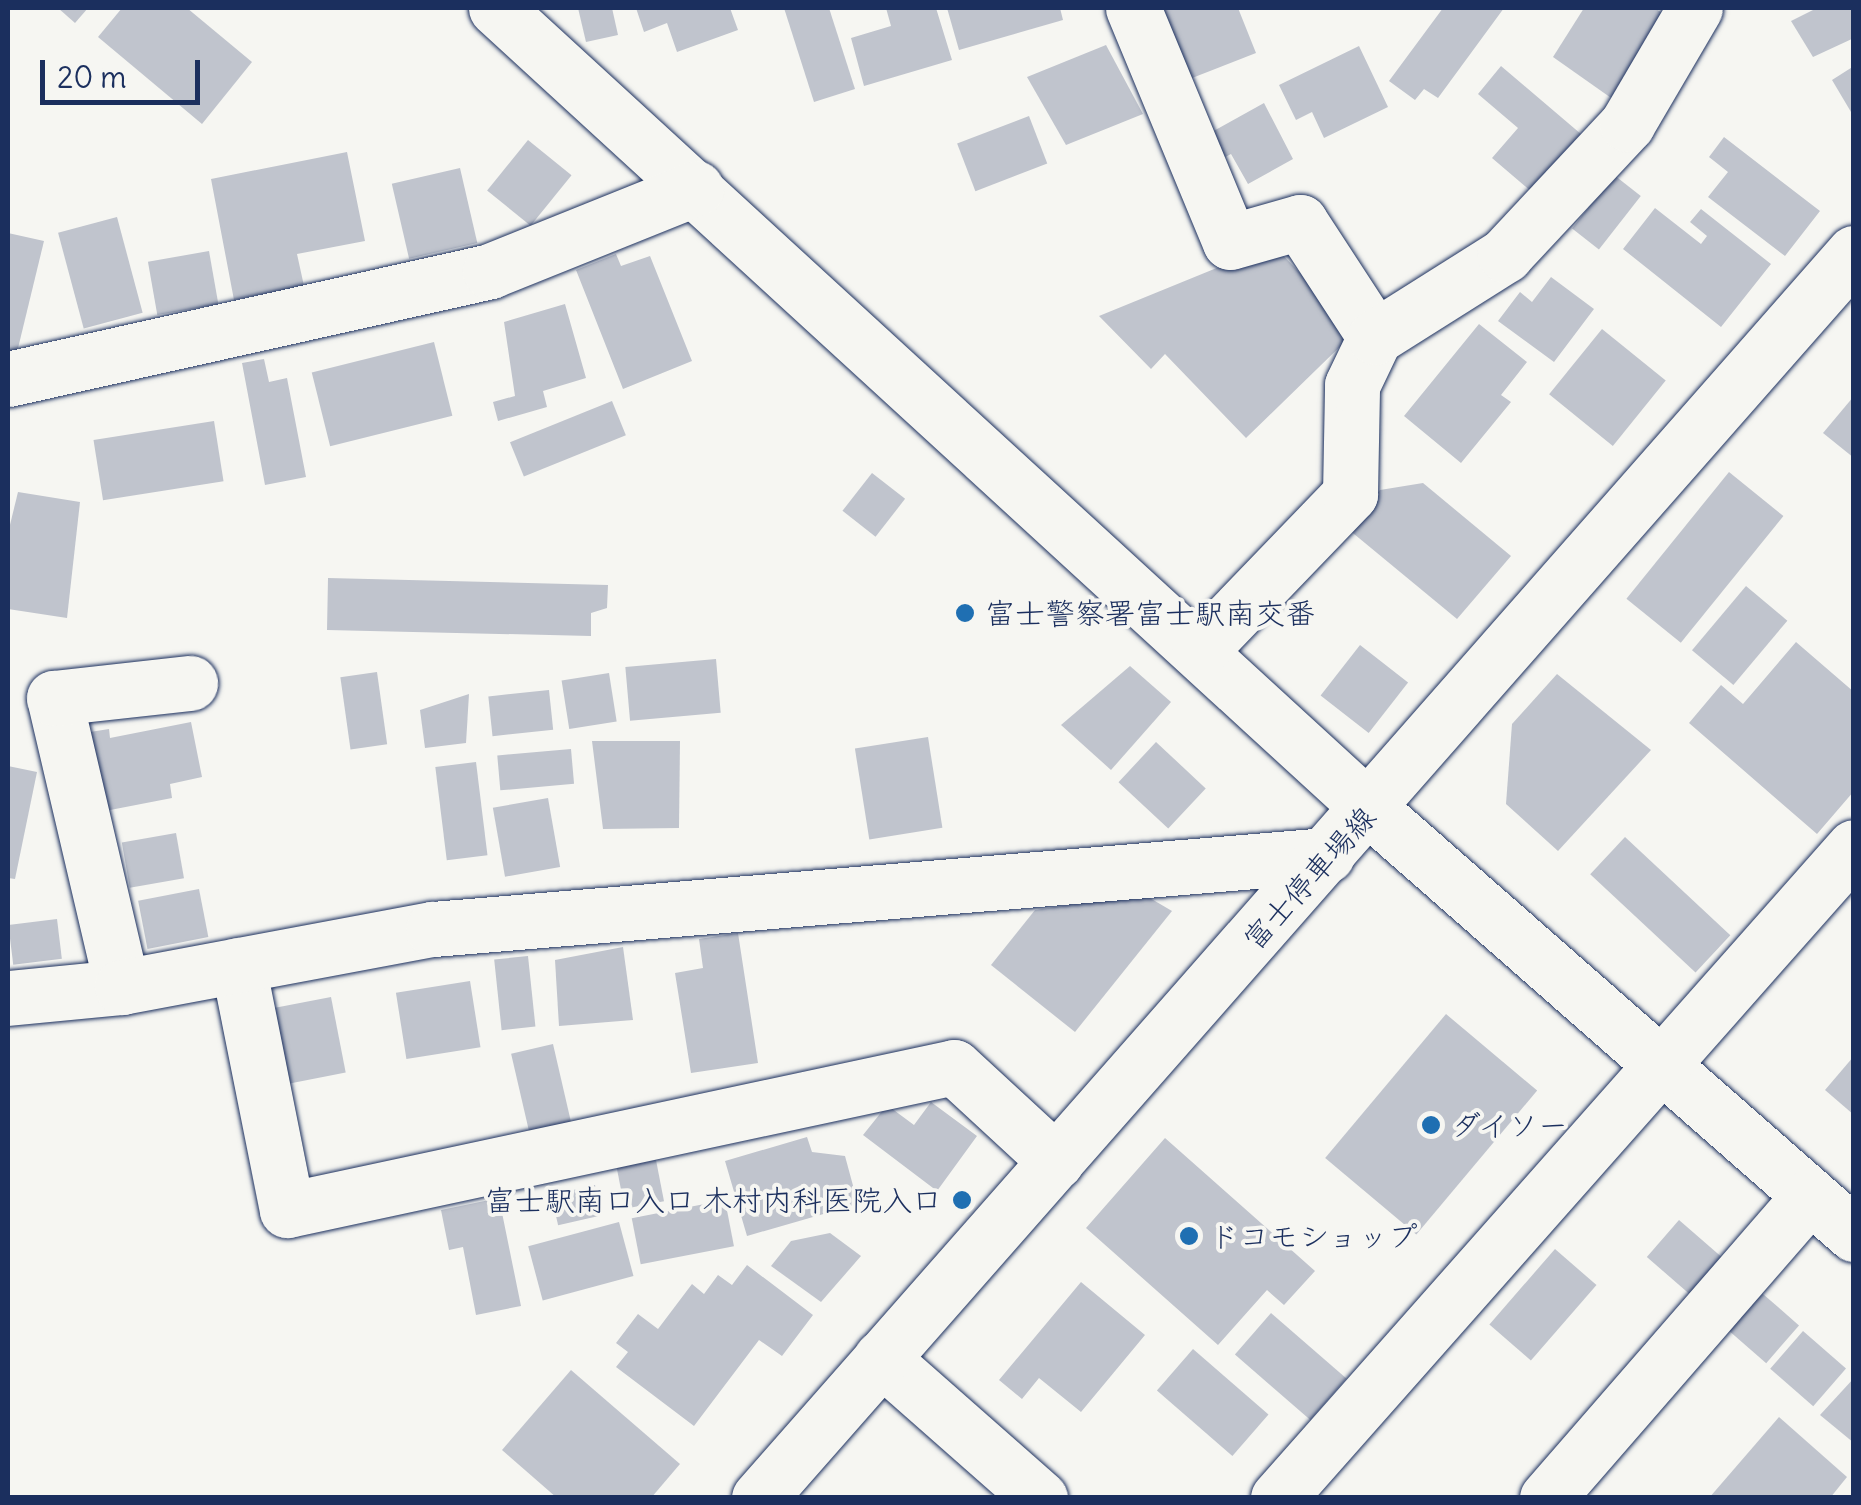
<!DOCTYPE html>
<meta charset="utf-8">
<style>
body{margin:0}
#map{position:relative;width:1861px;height:1505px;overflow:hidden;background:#f6f6f2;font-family:Delius,"Klee One",sans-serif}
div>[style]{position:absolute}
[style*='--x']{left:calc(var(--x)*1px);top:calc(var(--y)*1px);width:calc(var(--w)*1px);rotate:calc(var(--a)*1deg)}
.building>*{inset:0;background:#c0c4cd;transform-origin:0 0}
.roads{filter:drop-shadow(0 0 2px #1b2f5e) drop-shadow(0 0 2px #1b2f5e)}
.minor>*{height:55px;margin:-27.5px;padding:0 27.5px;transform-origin:27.5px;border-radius:27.5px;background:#f6f6f2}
.major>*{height:55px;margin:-27.5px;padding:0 27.5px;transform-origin:27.5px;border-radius:27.5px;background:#f6f6f2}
.dots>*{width:28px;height:28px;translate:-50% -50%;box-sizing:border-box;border:5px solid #f6f6f2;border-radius:50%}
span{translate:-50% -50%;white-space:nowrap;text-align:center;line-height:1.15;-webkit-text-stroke:8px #f6f6f2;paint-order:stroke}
.poi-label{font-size:30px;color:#1b2f5e}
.left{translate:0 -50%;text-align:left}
.right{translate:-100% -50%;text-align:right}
.street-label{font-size:30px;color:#1b2f5e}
.frame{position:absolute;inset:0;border:10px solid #1b2f5e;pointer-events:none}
.scale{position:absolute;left:40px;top:60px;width:160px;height:45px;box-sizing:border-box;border:5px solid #1b2f5e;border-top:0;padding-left:12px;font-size:30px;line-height:35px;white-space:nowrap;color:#1b2f5e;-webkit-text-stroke:8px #f6f6f2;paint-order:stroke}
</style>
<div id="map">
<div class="building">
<i style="clip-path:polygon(58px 8px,88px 8px,75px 23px)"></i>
<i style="clip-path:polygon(122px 8px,187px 8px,252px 62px,202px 124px,98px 37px)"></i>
<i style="clip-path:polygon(578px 8px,612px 8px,618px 35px,586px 42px)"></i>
<i style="clip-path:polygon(636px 8px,730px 8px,738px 30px,677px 52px,667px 23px,644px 32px)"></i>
<i style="clip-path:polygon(784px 8px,829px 8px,855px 89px,814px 102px)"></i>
<i style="clip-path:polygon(886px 8px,936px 8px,952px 60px,864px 86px,851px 38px,891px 26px)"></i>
<i style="clip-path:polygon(947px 8px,1060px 8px,1063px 20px,959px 50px)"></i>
<i style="clip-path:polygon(1160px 8px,1238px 8px,1256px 53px,1187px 80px)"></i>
<i style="clip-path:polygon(1443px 8px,1504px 8px,1438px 98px,1424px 89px,1415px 100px,1389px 81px)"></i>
<i style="clip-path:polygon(1584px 8px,1655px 8px,1672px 20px,1614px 100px,1553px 57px)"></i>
<i style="clip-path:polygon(1817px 8px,1854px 8px,1854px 38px,1813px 57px,1791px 21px)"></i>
<i style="clip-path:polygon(1106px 45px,1143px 114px,1066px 145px,1027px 77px)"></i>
<i style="clip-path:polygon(1359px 46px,1388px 107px,1324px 138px,1312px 112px,1296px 120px,1279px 85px)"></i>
<i style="clip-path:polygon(1501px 66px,1588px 140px,1539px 198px,1492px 158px,1518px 128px,1478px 94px)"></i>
<i style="clip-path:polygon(1854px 66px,1854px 117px,1832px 80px)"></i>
<i style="clip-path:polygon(1264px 103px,1293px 159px,1248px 184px,1231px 154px,1214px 163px,1201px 138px)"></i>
<i style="left:1029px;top:116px;width:51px;height:77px;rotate:69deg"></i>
<i style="clip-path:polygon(1724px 137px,1820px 211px,1785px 256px,1708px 197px,1728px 172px,1709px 157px)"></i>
<i style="left:528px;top:140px;width:56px;height:65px;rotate:39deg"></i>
<i style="clip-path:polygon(347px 152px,365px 241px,297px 254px,304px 286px,234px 300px,211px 179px)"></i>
<i style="left:460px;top:168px;width:77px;height:70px;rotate:77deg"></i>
<i style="left:1614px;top:175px;width:34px;height:68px;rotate:38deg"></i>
<i style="clip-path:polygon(1655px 208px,1701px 244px,1707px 236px,1690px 222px,1701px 209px,1771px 264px,1721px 327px,1623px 249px)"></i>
<i style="left:117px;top:217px;width:99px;height:61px;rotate:75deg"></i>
<i style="clip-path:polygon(8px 233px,44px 241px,12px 373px,8px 372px)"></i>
<i style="clip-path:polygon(1273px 245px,1356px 331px,1246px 438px,1165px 354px,1151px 369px,1099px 316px)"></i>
<i style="left:209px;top:251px;width:54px;height:62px;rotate:80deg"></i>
<i style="clip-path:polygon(616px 254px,621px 266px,650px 256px,692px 361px,623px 389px,576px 270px)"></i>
<i style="clip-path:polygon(1551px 277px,1594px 309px,1554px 362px,1498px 321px,1520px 292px,1532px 302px)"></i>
<i style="clip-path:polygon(565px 304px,586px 378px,543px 391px,547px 407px,498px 421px,493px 402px,515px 396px,504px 322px)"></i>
<i style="clip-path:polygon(1479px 324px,1527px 362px,1501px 395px,1511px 402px,1461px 463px,1404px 416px)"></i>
<i style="left:1602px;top:329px;width:82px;height:84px;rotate:39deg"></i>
<i style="left:434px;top:342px;width:76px;height:126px;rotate:76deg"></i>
<i style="clip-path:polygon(264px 359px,269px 382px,287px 378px,306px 477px,265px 485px,242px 363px)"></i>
<i style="clip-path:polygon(1854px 396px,1854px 458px,1823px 433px)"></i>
<i style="left:612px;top:401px;width:37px;height:110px;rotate:68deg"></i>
<i style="left:214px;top:421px;width:61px;height:122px;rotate:81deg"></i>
<i style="left:1729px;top:472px;width:70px;height:163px;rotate:39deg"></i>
<i style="left:872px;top:473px;width:42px;height:48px;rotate:38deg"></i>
<i style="clip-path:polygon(1423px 483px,1511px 556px,1457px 619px,1348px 529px,1380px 490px)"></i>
<i style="clip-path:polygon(18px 492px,80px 502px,67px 618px,8px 609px,8px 533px)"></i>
<i style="clip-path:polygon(328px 578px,608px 585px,607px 608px,591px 613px,591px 636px,327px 630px)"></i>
<i style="left:1746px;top:586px;width:54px;height:84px;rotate:40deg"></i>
<i style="clip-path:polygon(1796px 642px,1854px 692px,1854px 791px,1817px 834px,1689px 723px,1721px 685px,1743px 704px)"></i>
<i style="left:1360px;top:645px;width:61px;height:64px;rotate:38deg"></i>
<i style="left:716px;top:659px;width:54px;height:91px;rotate:85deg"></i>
<i style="clip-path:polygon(1130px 666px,1171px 702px,1111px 770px,1061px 725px)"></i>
<i style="left:377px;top:672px;width:73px;height:37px;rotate:82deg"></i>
<i style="left:609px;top:673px;width:49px;height:48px;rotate:81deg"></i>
<i style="clip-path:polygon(1557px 674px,1651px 750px,1558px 851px,1506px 804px,1512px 724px)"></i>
<i style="left:549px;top:690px;width:40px;height:61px;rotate:84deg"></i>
<i style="clip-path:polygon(469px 694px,466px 743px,425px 748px,420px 710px)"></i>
<i style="clip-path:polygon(191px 722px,202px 777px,170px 784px,172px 798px,105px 811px,90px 732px,109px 729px,110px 738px)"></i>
<i style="left:928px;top:737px;width:92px;height:74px;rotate:81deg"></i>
<i style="clip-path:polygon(592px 741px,680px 741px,679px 828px,603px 829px)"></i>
<i style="left:1156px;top:742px;width:68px;height:55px;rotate:43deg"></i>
<i style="left:571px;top:749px;width:35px;height:74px;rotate:85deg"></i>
<i style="left:476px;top:762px;width:94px;height:41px;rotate:83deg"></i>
<i style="clip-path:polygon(8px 766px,37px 772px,15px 879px,8px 878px)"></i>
<i style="left:548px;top:798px;width:70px;height:56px;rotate:80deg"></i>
<i style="left:176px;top:833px;width:46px;height:55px;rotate:80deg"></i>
<i style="left:1625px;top:837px;width:144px;height:51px;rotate:43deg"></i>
<i style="left:199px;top:889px;width:49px;height:62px;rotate:79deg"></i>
<i style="clip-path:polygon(1143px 894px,1172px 911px,1075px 1032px,991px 965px,1035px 910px)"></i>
<i style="left:57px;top:919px;width:40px;height:49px;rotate:83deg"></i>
<i style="clip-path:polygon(738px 933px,758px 1063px,691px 1073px,675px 973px,703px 968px,699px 939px)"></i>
<i style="clip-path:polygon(623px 947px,633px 1020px,559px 1026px,555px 960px)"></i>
<i style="left:528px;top:956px;width:71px;height:34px;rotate:84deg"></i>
<i style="left:470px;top:981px;width:67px;height:75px;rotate:81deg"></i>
<i style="left:331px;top:997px;width:77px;height:70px;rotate:79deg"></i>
<i style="left:1446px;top:1014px;width:119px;height:188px;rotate:40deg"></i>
<i style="left:553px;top:1044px;width:81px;height:43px;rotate:77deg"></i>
<i style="clip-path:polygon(1854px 1056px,1854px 1115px,1825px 1090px)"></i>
<i style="clip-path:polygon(931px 1102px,977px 1136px,937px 1191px,863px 1135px,887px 1105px,914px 1125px)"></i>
<i style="clip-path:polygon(807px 1137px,812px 1152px,845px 1156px,858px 1204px,747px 1236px,725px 1161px)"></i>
<i style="clip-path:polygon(1165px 1138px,1315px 1271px,1284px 1305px,1267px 1290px,1218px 1345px,1086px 1228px)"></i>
<i style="left:656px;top:1160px;width:42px;height:40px;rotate:79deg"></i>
<i style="left:595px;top:1185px;width:31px;height:45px;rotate:77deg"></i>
<i style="clip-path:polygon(499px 1198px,521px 1306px,476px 1315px,463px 1247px,449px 1250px,441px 1210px)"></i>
<i style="left:725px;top:1200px;width:47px;height:95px;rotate:79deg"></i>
<i style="left:1679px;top:1220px;width:58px;height:49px;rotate:41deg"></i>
<i style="left:619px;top:1222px;width:56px;height:94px;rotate:75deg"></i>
<i style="clip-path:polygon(830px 1233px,861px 1256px,821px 1302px,771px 1266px,791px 1241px)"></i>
<i style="left:1555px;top:1249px;width:55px;height:100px;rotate:41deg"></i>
<i style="clip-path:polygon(747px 1265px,813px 1315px,782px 1356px,759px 1340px,694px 1426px,616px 1367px,628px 1352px,616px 1343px,638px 1314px,658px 1329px,692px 1284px,704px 1294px,718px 1275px,732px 1285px)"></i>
<i style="clip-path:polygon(1081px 1282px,1145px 1335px,1081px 1412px,1039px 1378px,1022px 1399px,999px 1380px)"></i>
<i style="left:1756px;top:1288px;width:57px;height:50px;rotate:41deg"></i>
<i style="left:1271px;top:1313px;width:100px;height:55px;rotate:41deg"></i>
<i style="left:1803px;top:1331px;width:57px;height:50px;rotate:41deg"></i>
<i style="left:1193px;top:1349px;width:100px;height:55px;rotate:41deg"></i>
<i style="clip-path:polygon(571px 1370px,680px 1464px,651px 1498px,557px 1498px,502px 1450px)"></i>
<i style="clip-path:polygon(1854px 1378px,1854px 1443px,1820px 1415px)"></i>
<i style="clip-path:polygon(1779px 1417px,1847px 1477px,1830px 1498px,1709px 1498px)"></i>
</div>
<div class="roads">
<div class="minor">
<i style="--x:496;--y:8;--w:1187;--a:42.51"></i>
<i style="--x:1371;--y:810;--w:643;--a:41.28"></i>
<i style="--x:1133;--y:8;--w:253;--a:67.5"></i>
<i style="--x:1230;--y:242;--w:73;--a:-15.9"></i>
<i style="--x:1300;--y:222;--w:137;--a:56.9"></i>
<i style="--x:8;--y:379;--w:494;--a:-12.6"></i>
<i style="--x:490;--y:271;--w:222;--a:-21.9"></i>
<i style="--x:1199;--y:651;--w:218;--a:-46.1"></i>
<i style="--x:1350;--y:494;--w:109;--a:-88.9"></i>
<i style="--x:1352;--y:385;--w:53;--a:-64.4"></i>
<i style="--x:1375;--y:337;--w:154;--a:-32.2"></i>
<i style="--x:1505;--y:255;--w:179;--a:-47"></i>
<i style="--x:1627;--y:124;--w:134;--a:-59.6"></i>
<i style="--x:238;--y:965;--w:250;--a:78.7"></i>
<i style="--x:287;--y:1210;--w:682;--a:-12.1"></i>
<i style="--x:954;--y:1067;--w:139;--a:42.7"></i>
<i style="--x:122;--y:987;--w:297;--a:-103.2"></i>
<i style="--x:54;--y:698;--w:137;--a:-6.3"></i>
<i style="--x:8;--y:998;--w:115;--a:-5.5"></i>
<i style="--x:122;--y:987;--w:316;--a:-10.6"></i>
<i style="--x:433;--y:929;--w:897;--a:-4.73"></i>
<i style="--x:881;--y:1358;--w:212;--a:41.4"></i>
<i style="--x:1278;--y:1498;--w:869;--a:-48.5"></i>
<i style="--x:1547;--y:1498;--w:399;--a:-49"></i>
</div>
<div class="major">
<i style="--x:759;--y:1498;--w:1658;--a:-48.67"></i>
</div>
</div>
<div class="dots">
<i style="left:965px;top:613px;background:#1f6fb2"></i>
<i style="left:1431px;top:1125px;background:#1f6fb2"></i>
<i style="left:962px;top:1200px;background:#1f6fb2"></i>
<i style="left:1189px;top:1236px;background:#1f6fb2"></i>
</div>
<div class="poi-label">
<span class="left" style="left:985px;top:613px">富士警察署富士駅南交番</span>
<span class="left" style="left:1451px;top:1125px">ダイソー</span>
<span class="right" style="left:942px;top:1200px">富士駅南口入口 木村内科医院入口</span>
<span class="left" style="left:1209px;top:1236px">ドコモショップ</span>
</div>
<div class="street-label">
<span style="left:1309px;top:878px;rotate:-48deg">富士停車場線</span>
</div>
<div class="frame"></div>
<div class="scale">20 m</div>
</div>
